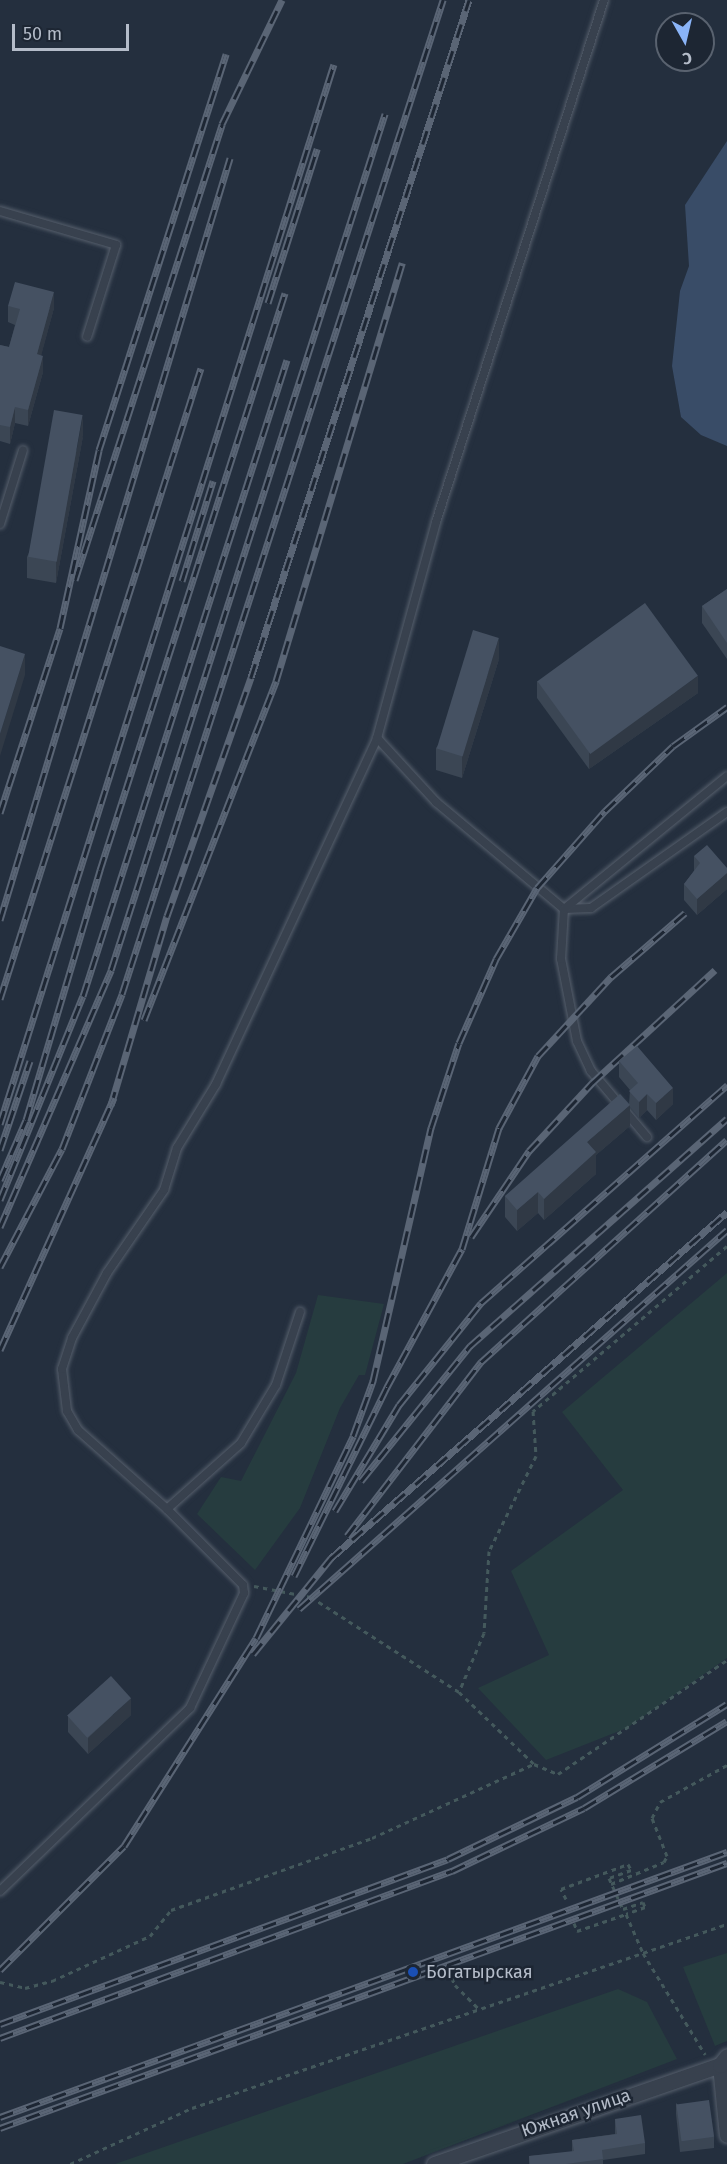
<!DOCTYPE html>
<meta charset="utf-8">
<style>
body{margin:0}
#map{position:relative;width:727px;height:2164px;overflow:hidden;background:#242f3e;font-family:"Fira Sans",sans-serif}
div>[style]{position:absolute}
[style*='--x']{left:calc(var(--x)*1px);top:calc(var(--y)*1px);width:calc(var(--w)*1px);rotate:calc(var(--a)*1deg)}
.green>*{inset:0;background:#263c3f}
.water>*{inset:0;background:#394c67}
.path>*{height:3px;margin-top:-1.5px;transform-origin:0;background:repeating-linear-gradient(90deg,#44595c 0 4.5px,transparent 0 9px)}
.roads{filter:drop-shadow(0 0 2px #565f6c) drop-shadow(0 0 2px #565f6c)}
.lane>*{height:8px;margin:-4px;padding:0 4px;transform-origin:4px;border-radius:4px;background:#38414e}
.street>*{height:15px;margin:-7.5px;padding:0 7.5px;transform-origin:7.5px;border-radius:7.5px;background:#38414e}
.rail>*{height:7px;margin-top:-3.5px;transform-origin:0;background:repeating-linear-gradient(90deg,#1d2633 0 14px,#5a6575 0 28px);box-sizing:border-box;border-block:2px solid #5a6575}
.wall>*{inset:0;background:#3b4654}
.shaded-wall>*{inset:0;background:#303945}
.building>*{inset:0;background:#455162;transform-origin:0 0}
.dots>*{width:16px;height:16px;translate:-50% -50%;box-sizing:border-box;border:3px solid #1d2633;border-radius:50%}
span{translate:-50% -50%;white-space:nowrap;text-align:center;line-height:1.15;-webkit-text-stroke:5px #1d2633;paint-order:stroke}
.poi-label{font-size:18px;color:#b4bcc9}
.left{translate:0 -50%;text-align:left}
.street-label{font-size:18px;color:#b4bcc9}
.north{position:absolute;left:655px;top:12px;width:60px;height:60px;box-sizing:border-box;background:#1d2633;border:2px solid #59626f;border-radius:50%;rotate:172deg;font-size:16px;font-weight:700;line-height:24px;text-align:center;color:#b4bcc9}
.north::after{content:'';display:block;margin:auto;width:21px;height:27px;background:#8ab4f8;clip-path:polygon(50% 0,100% 100%,50% 72%,0 100%)}
.scale{position:absolute;left:12px;top:24px;width:117px;height:27px;box-sizing:border-box;border:3px solid #b4bcc9;border-top:0;padding-left:8px;font-size:18px;line-height:21px;white-space:nowrap;color:#b4bcc9;-webkit-text-stroke:4px #1d2633;paint-order:stroke}
</style>
<div id="map">
<div class="green">
<i style="clip-path:polygon(727px 1273px,727px 1658px,627px 1728px,546px 1760px,478px 1688px,549px 1655px,511px 1571px,623px 1490px,562px 1412px)"></i>
<i style="clip-path:polygon(318px 1295px,384px 1304px,365px 1375px,359px 1375px,340px 1408px,300px 1508px,255px 1570px,197px 1514px,221px 1477px,241px 1481px,296px 1373px)"></i>
<i style="clip-path:polygon(727px 1953px,727px 2041px,715px 2046px,683px 1967px)"></i>
<i style="clip-path:polygon(618px 1989px,647px 2002px,677px 2059px,403px 2164px,115px 2164px)"></i>
</div>
<div class="water">
<i style="clip-path:polygon(727px 141px,727px 446px,701px 435px,681px 417px,672px 366px,680px 291px,689px 266px,685px 205px)"></i>
</div>
<div class="path">
<i style="--x:727;--y:1246;--w:255;--a:139.6"></i>
<i style="--x:533;--y:1411;--w:45;--a:86.2"></i>
<i style="--x:536;--y:1456;--w:106;--a:116.3"></i>
<i style="--x:489;--y:1551;--w:82;--a:93.5"></i>
<i style="--x:484;--y:1633;--w:64;--a:113"></i>
<i style="--x:459;--y:1692;--w:104;--a:43.8"></i>
<i style="--x:534;--y:1764;--w:26;--a:23"></i>
<i style="--x:558;--y:1774;--w:204;--a:-34"></i>
<i style="--x:254;--y:1586;--w:58;--a:10.9"></i>
<i style="--x:311;--y:1597;--w:176;--a:32.7"></i>
<i style="--x:611;--y:1884;--w:57;--a:-22.5"></i>
<i style="--x:664;--y:1862;--w:7;--a:-63"></i>
<i style="--x:667;--y:1856;--w:41;--a:-111.5"></i>
<i style="--x:652;--y:1818;--w:18;--a:-63"></i>
<i style="--x:660;--y:1802;--w:77;--a:-28.9"></i>
<i style="--x:566;--y:1899;--w:11;--a:-117"></i>
<i style="--x:561;--y:1889;--w:72;--a:-20.5"></i>
<i style="--x:628;--y:1864;--w:7;--a:63"></i>
<i style="--x:631;--y:1870;--w:23;--a:160"></i>
<i style="--x:609;--y:1878;--w:34;--a:66"></i>
<i style="--x:623;--y:1909;--w:21;--a:-19"></i>
<i style="--x:643;--y:1902;--w:5;--a:68"></i>
<i style="--x:645;--y:1907;--w:20;--a:160"></i>
<i style="--x:626;--y:1914;--w:43;--a:66.4"></i>
<i style="--x:643;--y:1953;--w:119;--a:58.5"></i>
<i style="--x:574;--y:1923;--w:9;--a:69"></i>
<i style="--x:577;--y:1931;--w:52;--a:-19.1"></i>
<i style="--x:448;--y:1970;--w:17;--a:65"></i>
<i style="--x:455;--y:1985;--w:33;--a:45"></i>
<i style="--x:0;--y:1982;--w:26;--a:13"></i>
<i style="--x:25;--y:1988;--w:28;--a:-15"></i>
<i style="--x:52;--y:1981;--w:108;--a:-24.7"></i>
<i style="--x:150;--y:1936;--w:33;--a:-51"></i>
<i style="--x:171;--y:1910;--w:214;--a:-19.7"></i>
<i style="--x:372;--y:1838;--w:178;--a:-24.6"></i>
<i style="--x:70;--y:2164;--w:134;--a:-24.7"></i>
<i style="--x:192;--y:2108;--w:566;--a:-18.98"></i>
</div>
<div class="roads">
<div class="lane">
<i style="--x:0;--y:211;--w:121;--a:16.3"></i>
<i style="--x:116;--y:245;--w:96;--a:107.5"></i>
<i style="--x:0;--y:524;--w:77;--a:-72.7"></i>
<i style="--x:377;--y:738;--w:87;--a:47.3"></i>
<i style="--x:436;--y:802;--w:167;--a:39.9"></i>
<i style="--x:564;--y:909;--w:27;--a:-2"></i>
<i style="--x:591;--y:908;--w:166;--a:-35.2"></i>
<i style="--x:647;--y:1137;--w:87;--a:-130.3"></i>
<i style="--x:591;--y:1071;--w:33;--a:-115"></i>
<i style="--x:577;--y:1041;--w:84;--a:-101"></i>
<i style="--x:561;--y:959;--w:50;--a:-86.6"></i>
<i style="--x:564;--y:909;--w:210;--a:-39.2"></i>
<i style="--x:167;--y:1509;--w:99;--a:-41.7"></i>
<i style="--x:241;--y:1443;--w:68;--a:-58.9"></i>
<i style="--x:276;--y:1385;--w:77;--a:-71.8"></i>
<i style="--x:0;--y:1891;--w:264;--a:-43.9"></i>
<i style="--x:190;--y:1708;--w:127;--a:-64.8"></i>
<i style="--x:244;--y:1593;--w:8;--a:-97"></i>
<i style="--x:243;--y:1585;--w:107;--a:-135"></i>
<i style="--x:167;--y:1509;--w:119;--a:-138.4"></i>
<i style="--x:78;--y:1430;--w:22;--a:-120"></i>
<i style="--x:67;--y:1411;--w:42;--a:-96.8"></i>
<i style="--x:62;--y:1369;--w:33;--a:-72"></i>
<i style="--x:72;--y:1338;--w:74;--a:-61.7"></i>
<i style="--x:107;--y:1273;--w:101;--a:-55.5"></i>
<i style="--x:164;--y:1190;--w:44;--a:-72.8"></i>
<i style="--x:177;--y:1148;--w:75;--a:-58.6"></i>
<i style="--x:216;--y:1084;--w:382;--a:-65"></i>
<i style="--x:377;--y:738;--w:224;--a:-74.7"></i>
<i style="--x:436;--y:522;--w:548;--a:-72.16"></i>
</div>
<div class="street">
<i style="--x:720;--y:2065;--w:70;--a:84.3"></i>
<i style="--x:434;--y:2164;--w:303;--a:-19.1"></i>
<i style="--x:720;--y:2065;--w:11;--a:-52"></i>
</div>
</div>
<div class="rail">
<i style="--x:268;--y:303;--w:162;--a:-72.3"></i>
<i style="--x:75;--y:580;--w:479;--a:-72.1"></i>
<i style="--x:222;--y:124;--w:138;--a:-64.2"></i>
<i style="--x:182;--y:581;--w:105;--a:-72.8"></i>
<i style="--x:0;--y:813;--w:194;--a:-72"></i>
<i style="--x:60;--y:628;--w:182;--a:-77.6"></i>
<i style="--x:99;--y:450;--w:416;--a:-72.2"></i>
<i style="--x:0;--y:920;--w:796;--a:-73.2"></i>
<i style="--x:0;--y:999;--w:662;--a:-72.33"></i>
<i style="--x:144;--y:1020;--w:364;--a:-68.7"></i>
<i style="--x:276;--y:681;--w:437;--a:-73.2"></i>
<i style="--x:111;--y:1105;--w:197;--a:-73.5"></i>
<i style="--x:167;--y:916;--w:253;--a:-70.6"></i>
<i style="--x:251;--y:677;--w:711;--a:-72.15"></i>
<i style="--x:0;--y:1124;--w:1111;--a:-72.51"></i>
<i style="--x:0;--y:1150;--w:94;--a:-71.4"></i>
<i style="--x:0;--y:1180;--w:65;--a:-66.6"></i>
<i style="--x:26;--y:1120;--w:261;--a:-73.5"></i>
<i style="--x:100;--y:870;--w:606;--a:-72.22"></i>
<i style="--x:0;--y:1200;--w:220;--a:-67.9"></i>
<i style="--x:83;--y:996;--w:668;--a:-72.22"></i>
<i style="--x:0;--y:1227;--w:280;--a:-66.6"></i>
<i style="--x:111;--y:970;--w:899;--a:-72.25"></i>
<i style="--x:471;--y:1237;--w:104;--a:-56"></i>
<i style="--x:529;--y:1151;--w:93;--a:-47.2"></i>
<i style="--x:592;--y:1083;--w:167;--a:-42.6"></i>
<i style="--x:0;--y:1267;--w:133;--a:-62.3"></i>
<i style="--x:62;--y:1149;--w:166;--a:-68.8"></i>
<i style="--x:122;--y:994;--w:1045;--a:-72.1"></i>
<i style="--x:0;--y:1350;--w:277;--a:-65.7"></i>
<i style="--x:361;--y:1481;--w:174;--a:-51.1"></i>
<i style="--x:470;--y:1346;--w:343;--a:-41.5"></i>
<i style="--x:335;--y:1511;--w:124;--a:-58.9"></i>
<i style="--x:399;--y:1405;--w:131;--a:-51.2"></i>
<i style="--x:481;--y:1303;--w:329;--a:-41.5"></i>
<i style="--x:347;--y:1536;--w:220;--a:-52.4"></i>
<i style="--x:481;--y:1362;--w:331;--a:-42.1"></i>
<i style="--x:294;--y:1576;--w:211;--a:-63.8"></i>
<i style="--x:387;--y:1387;--w:157;--a:-61.5"></i>
<i style="--x:462;--y:1249;--w:127;--a:-73"></i>
<i style="--x:499;--y:1128;--w:82;--a:-61.6"></i>
<i style="--x:538;--y:1056;--w:108;--a:-47.3"></i>
<i style="--x:611;--y:977;--w:98;--a:-40.9"></i>
<i style="--x:299;--y:1609;--w:572;--a:-41.53"></i>
<i style="--x:253;--y:1654;--w:124;--a:-50.9"></i>
<i style="--x:331;--y:1558;--w:526;--a:-41.14"></i>
<i style="--x:0;--y:1970;--w:175;--a:-45"></i>
<i style="--x:124;--y:1846;--w:246;--a:-57.6"></i>
<i style="--x:256;--y:1638;--w:224;--a:-64.3"></i>
<i style="--x:353;--y:1436;--w:59;--a:-70"></i>
<i style="--x:373;--y:1381;--w:260;--a:-77.1"></i>
<i style="--x:431;--y:1128;--w:89;--a:-71.8"></i>
<i style="--x:459;--y:1043;--w:92;--a:-66.2"></i>
<i style="--x:496;--y:959;--w:82;--a:-60"></i>
<i style="--x:537;--y:888;--w:103;--a:-48.6"></i>
<i style="--x:605;--y:811;--w:94;--a:-43.7"></i>
<i style="--x:673;--y:746;--w:67;--a:-35.8"></i>
<i style="--x:0;--y:2024;--w:477;--a:-20.2"></i>
<i style="--x:448;--y:1859;--w:143;--a:-25.7"></i>
<i style="--x:577;--y:1797;--w:176;--a:-31.8"></i>
<i style="--x:0;--y:2038;--w:482;--a:-20.3"></i>
<i style="--x:452;--y:1871;--w:146;--a:-25.5"></i>
<i style="--x:584;--y:1808;--w:167;--a:-31.3"></i>
<i style="--x:0;--y:2117;--w:774;--a:-20.03"></i>
<i style="--x:0;--y:2128;--w:774;--a:-20.03"></i>
</div>
<div class="wall">
<i style="clip-path:polygon(8px 306px,54px 308px,41px 355px,43px 372px,28px 426px,15px 423px,10px 444px,0 441px,0 345px,9px 347px,15px 325px,8px 322px)"></i>
<i style="clip-path:polygon(83px 436px,56px 583px,27px 578px,27px 557px)"></i>
<i style="clip-path:polygon(727px 589px,727px 659px,702px 623px,702px 606px)"></i>
<i style="clip-path:polygon(499px 659px,462px 778px,436px 770px,436px 748px)"></i>
<i style="clip-path:polygon(537px 681px,698px 693px,589px 769px,537px 698px)"></i>
<i style="clip-path:polygon(694px 856px,727px 868px,727px 889px,697px 915px,684px 900px,684px 884px,694px 871px)"></i>
<i style="clip-path:polygon(619px 1061px,673px 1104px,656px 1120px,647px 1110px,639px 1118px,630px 1107px,630px 1126px,596px 1155px,596px 1174px,544px 1220px,538px 1213px,517px 1231px,505px 1217px,505px 1196px,629px 1104px,630px 1090px,619px 1077px)"></i>
<i style="clip-path:polygon(131px 1715px,88px 1754px,68px 1732px,68px 1716px)"></i>
<i style="clip-path:polygon(676px 2103px,714px 2137px,714px 2148px,680px 2152px,676px 2114px)"></i>
<i style="clip-path:polygon(615px 2119px,645px 2143px,645px 2154px,603px 2160px,603px 2164px,529px 2164px,529px 2156px,572px 2152px,572px 2140px,615px 2134px)"></i>
</div>
<div class="shaded-wall">
<i style="clip-path:polygon(54px 292px,54px 308px,37px 371px,37px 354px)"></i>
<i style="clip-path:polygon(43px 356px,43px 372px,28px 426px,28px 410px)"></i>
<i style="clip-path:polygon(15px 407px,15px 423px,10px 444px,10px 427px)"></i>
<i style="clip-path:polygon(83px 415px,83px 436px,56px 583px,56px 562px)"></i>
<i style="clip-path:polygon(499px 638px,499px 659px,462px 778px,462px 756px)"></i>
<i style="clip-path:polygon(25px 654px,25px 675px,0 756px,0 734px)"></i>
<i style="clip-path:polygon(698px 676px,698px 693px,589px 769px,589px 753px)"></i>
<i style="clip-path:polygon(727px 873px,727px 889px,697px 915px,697px 899px)"></i>
<i style="clip-path:polygon(673px 1088px,673px 1104px,656px 1120px,656px 1103px)"></i>
<i style="clip-path:polygon(647px 1094px,647px 1110px,639px 1118px,639px 1102px)"></i>
<i style="clip-path:polygon(630px 1105px,630px 1126px,596px 1155px,596px 1174px,544px 1220px,544px 1199px,587px 1142px)"></i>
<i style="clip-path:polygon(538px 1192px,538px 1213px,517px 1231px,517px 1210px)"></i>
<i style="clip-path:polygon(131px 1698px,131px 1715px,88px 1754px,88px 1738px)"></i>
</div>
<div class="building">
<i style="clip-path:polygon(15px 282px,54px 292px,37px 354px,43px 356px,28px 410px,15px 407px,10px 427px,0 425px,0 345px,9px 347px,20px 309px,8px 306px)"></i>
<i style="left:54px;top:410px;width:29px;height:149px;rotate:10deg"></i>
<i style="clip-path:polygon(727px 589px,727px 643px,702px 606px)"></i>
<i style="left:645px;top:603px;width:90px;height:133px;rotate:54deg"></i>
<i style="left:473px;top:630px;width:27px;height:124px;rotate:17deg"></i>
<i style="clip-path:polygon(0 646px,25px 654px,0 734px)"></i>
<i style="clip-path:polygon(707px 845px,727px 868px,727px 873px,697px 899px,684px 884px,700px 863px,694px 856px)"></i>
<i style="clip-path:polygon(637px 1046px,673px 1088px,656px 1103px,647px 1094px,639px 1102px,629px 1091px,638px 1083px,619px 1061px)"></i>
<i style="clip-path:polygon(620px 1094px,630px 1105px,587px 1142px,596px 1152px,544px 1199px,538px 1192px,517px 1210px,505px 1196px)"></i>
<i style="left:111px;top:1676px;width:30px;height:59px;rotate:48deg"></i>
<i style="left:709px;top:2100px;width:37px;height:33px;rotate:82deg"></i>
<i style="clip-path:polygon(641px 2115px,645px 2143px,602px 2150px,603px 2159px,566px 2164px,530px 2164px,529px 2156px,574px 2151px,572px 2140px,617px 2134px,615px 2119px)"></i>
</div>
<div class="dots">
<i style="left:413px;top:1972px;background:#1a4fb4"></i>
</div>
<div class="poi-label">
<span class="left" style="left:426px;top:1972px">Богатырская</span>
</div>
<div class="street-label">
<span style="left:576px;top:2113px;rotate:-19deg">Южная улица</span>
</div>
<div class="north">С</div>
<div class="scale">50 m</div>
</div>
